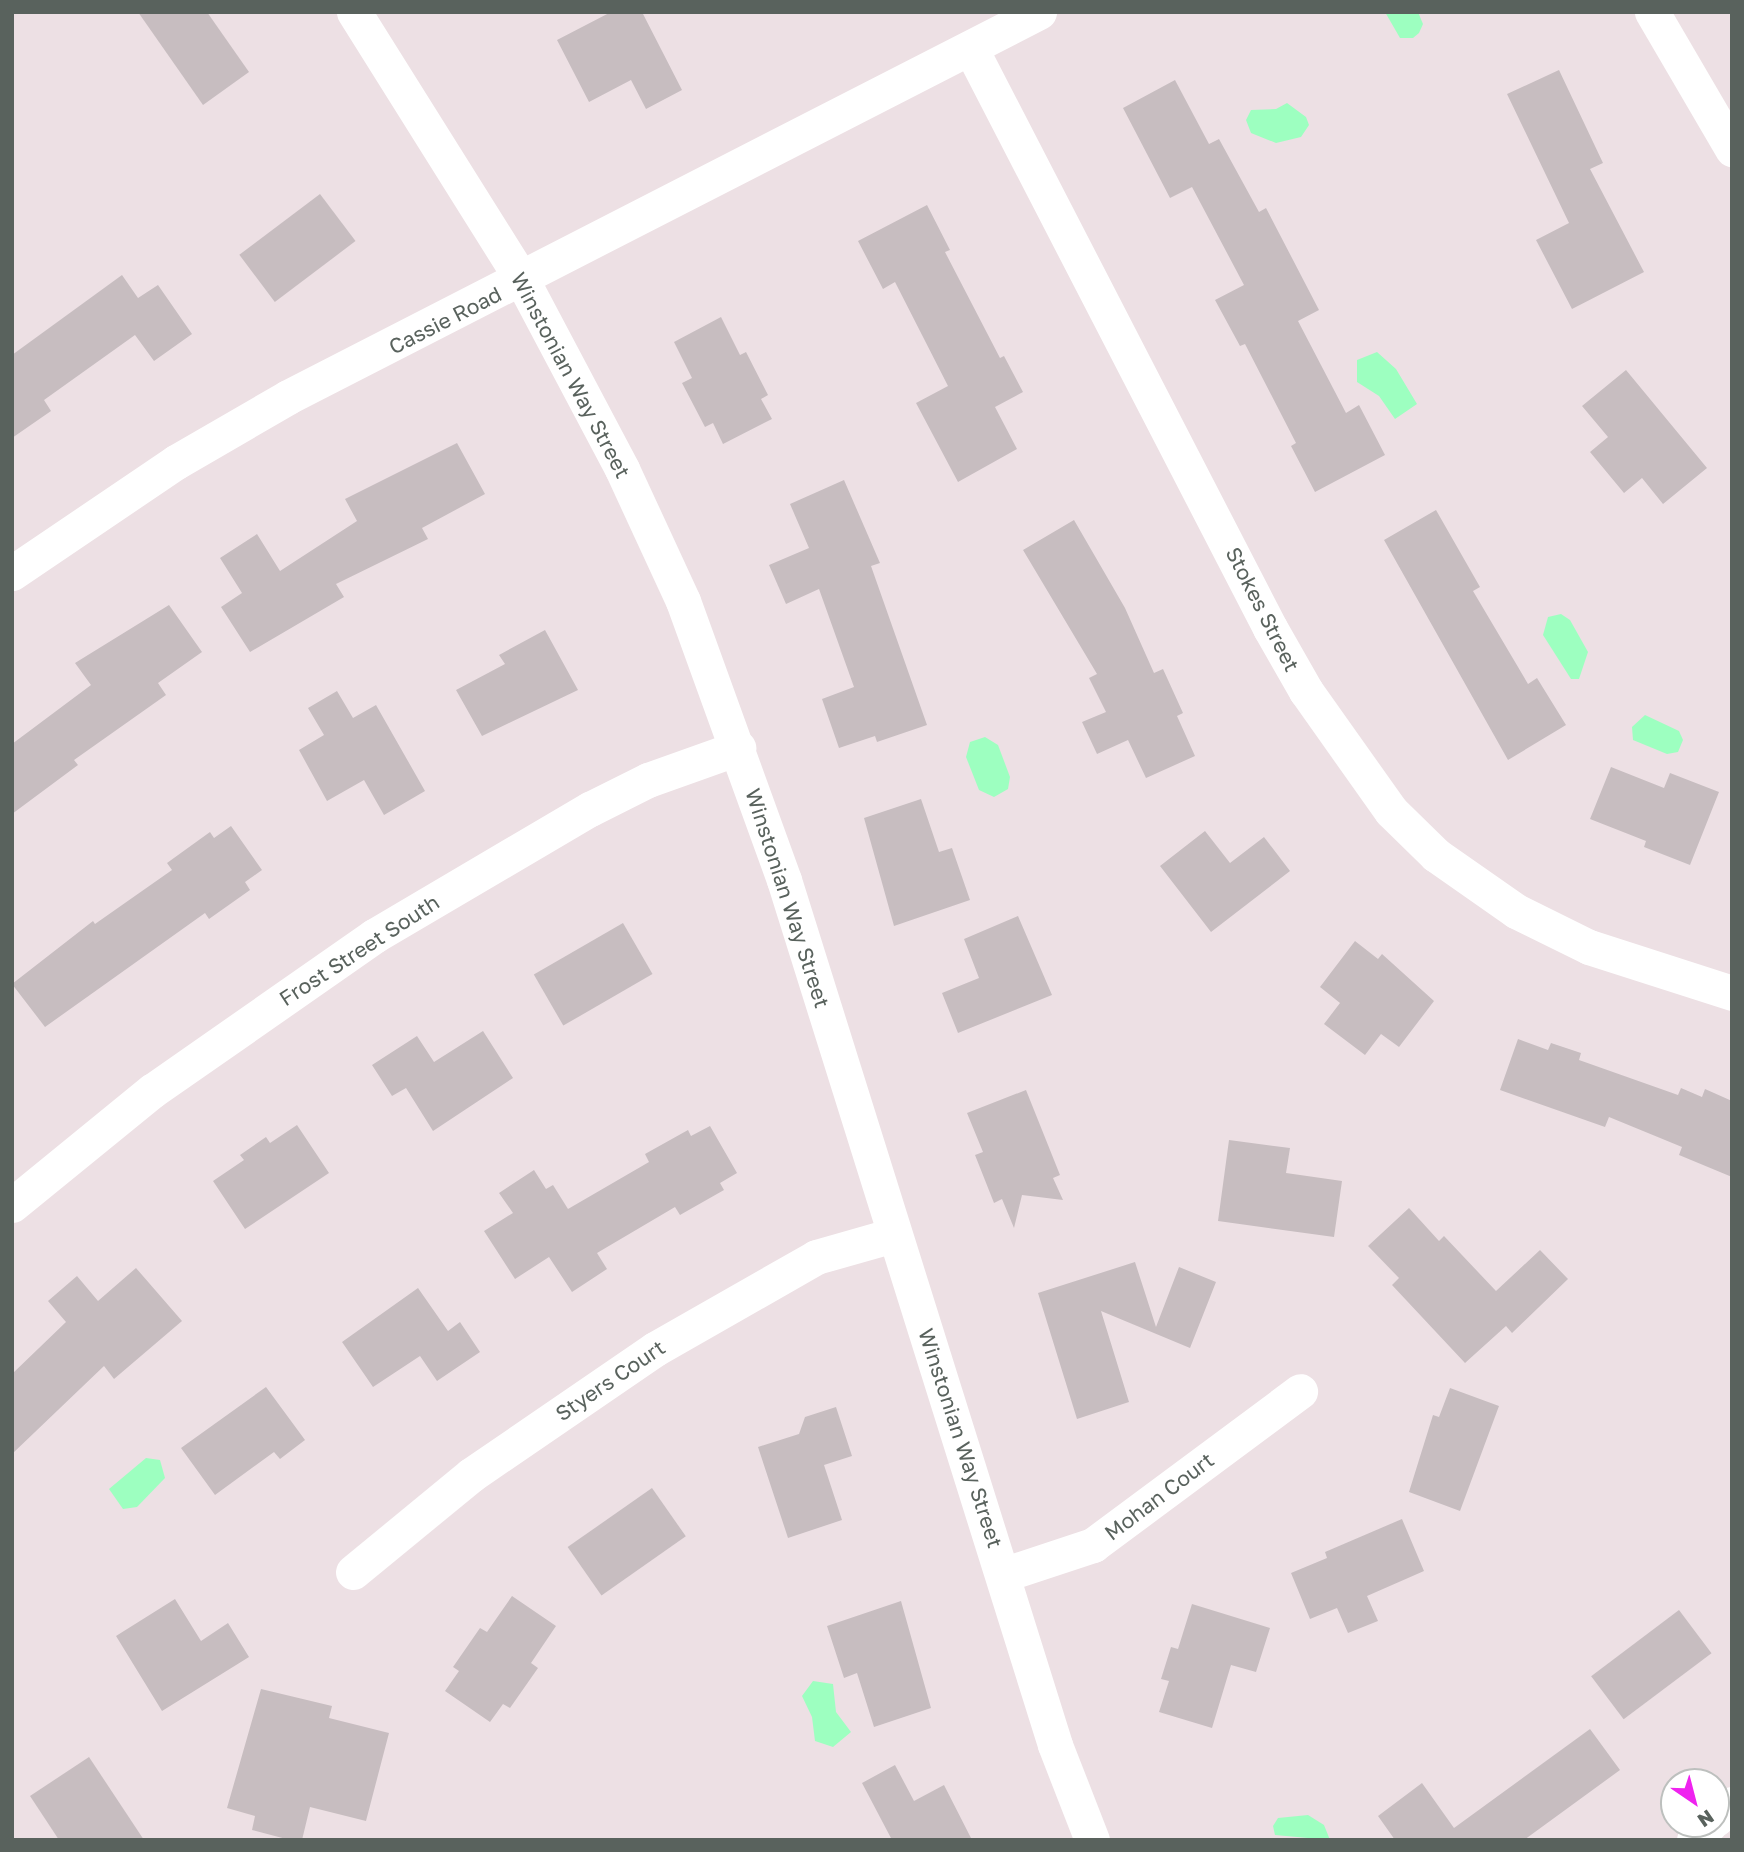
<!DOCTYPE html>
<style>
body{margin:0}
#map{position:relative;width:1744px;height:1852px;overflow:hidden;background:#ede0e4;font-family:"Golos Text",sans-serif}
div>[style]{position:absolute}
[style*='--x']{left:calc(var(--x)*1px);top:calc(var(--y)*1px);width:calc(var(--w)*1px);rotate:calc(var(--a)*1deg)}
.water>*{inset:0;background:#9dffc0}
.building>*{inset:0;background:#c7bdc0;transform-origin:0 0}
.minor>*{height:35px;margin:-17.5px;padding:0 17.5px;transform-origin:17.5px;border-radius:17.5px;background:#fff}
span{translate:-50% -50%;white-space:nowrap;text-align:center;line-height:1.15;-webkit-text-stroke:6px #fff;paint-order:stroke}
.street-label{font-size:21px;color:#59625d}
.frame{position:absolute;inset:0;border:14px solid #59625d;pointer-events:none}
.north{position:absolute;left:1660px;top:1768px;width:70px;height:70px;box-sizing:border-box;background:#fff;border:2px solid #bdc0be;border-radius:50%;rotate:145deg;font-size:19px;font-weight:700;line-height:28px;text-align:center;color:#59625d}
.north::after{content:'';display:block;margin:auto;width:24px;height:32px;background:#ef23ef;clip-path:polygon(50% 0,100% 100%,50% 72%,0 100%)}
</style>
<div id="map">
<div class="water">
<i style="clip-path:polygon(1385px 12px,1418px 12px,1423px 24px,1419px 33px,1413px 38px,1400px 38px)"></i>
<i style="clip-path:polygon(1287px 103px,1306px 117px,1309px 125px,1301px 137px,1276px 143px,1251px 133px,1246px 120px,1251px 110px,1276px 109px)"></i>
<i style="clip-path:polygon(1377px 352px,1396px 369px,1417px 404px,1395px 419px,1379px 396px,1357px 382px,1357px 360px)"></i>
<i style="clip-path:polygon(1561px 614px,1570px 620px,1588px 652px,1579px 679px,1571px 679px,1543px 635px,1548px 617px)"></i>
<i style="clip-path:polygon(1645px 715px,1679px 731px,1683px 740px,1678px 752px,1667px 754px,1633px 740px,1632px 727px)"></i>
<i style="clip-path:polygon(985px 737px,998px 745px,1010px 777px,1008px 789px,994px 797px,979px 790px,966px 757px,970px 742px)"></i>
<i style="clip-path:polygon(146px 1458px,160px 1460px,165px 1478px,137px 1507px,123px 1509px,109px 1489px)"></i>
<i style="clip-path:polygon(813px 1681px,833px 1684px,836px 1712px,851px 1732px,833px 1747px,815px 1741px,812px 1717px,802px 1696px)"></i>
<i style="clip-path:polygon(1308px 1815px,1324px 1825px,1330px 1840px,1275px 1835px,1273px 1826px,1278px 1818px)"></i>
</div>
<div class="building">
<i style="clip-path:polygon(138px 12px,207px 12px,249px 72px,203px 105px)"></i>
<i style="clip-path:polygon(611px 12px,642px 12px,682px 90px,646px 109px,631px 80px,589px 102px,557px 40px)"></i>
<i style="clip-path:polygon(1559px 70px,1603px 163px,1590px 169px,1644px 272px,1572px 309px,1536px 240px,1569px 223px,1507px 94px)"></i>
<i style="clip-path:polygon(1175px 80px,1209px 144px,1219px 139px,1259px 212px,1266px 208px,1319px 310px,1298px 321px,1346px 413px,1359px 405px,1385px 455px,1315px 492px,1291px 446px,1296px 443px,1245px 344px,1240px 346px,1215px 300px,1244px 285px,1192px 187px,1170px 198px,1123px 108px)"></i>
<i style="left:320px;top:194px;width:59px;height:101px;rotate:53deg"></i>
<i style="clip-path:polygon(927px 205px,950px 250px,945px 252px,1000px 358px,1004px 356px,1023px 392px,995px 407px,1017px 449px,958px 482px,916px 403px,948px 386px,895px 282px,883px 289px,858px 241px)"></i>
<i style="clip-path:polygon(122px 275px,138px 298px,158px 285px,192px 334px,154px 361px,135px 335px,44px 400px,51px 411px,12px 438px,12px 355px)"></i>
<i style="clip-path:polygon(721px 317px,740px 355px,746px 352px,768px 395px,761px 399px,772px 419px,723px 444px,713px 423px,705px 427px,682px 383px,692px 378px,674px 342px)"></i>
<i style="clip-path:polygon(1626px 370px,1707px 468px,1663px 504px,1642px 478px,1624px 493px,1590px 452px,1608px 437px,1582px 406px)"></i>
<i style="clip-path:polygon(457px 443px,485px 494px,422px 528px,428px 539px,336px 584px,344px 597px,250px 652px,221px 607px,242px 593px,220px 558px,257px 534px,280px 571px,357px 521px,345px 499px)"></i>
<i style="clip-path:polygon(844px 480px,880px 563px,871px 566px,927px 725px,877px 742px,875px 736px,839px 748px,822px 699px,854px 687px,819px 589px,786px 604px,769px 565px,809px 548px,790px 504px)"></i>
<i style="clip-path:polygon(1436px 510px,1480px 587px,1473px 591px,1528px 684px,1537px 678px,1566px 725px,1508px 760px,1384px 540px)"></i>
<i style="clip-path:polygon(1074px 520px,1125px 608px,1154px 673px,1163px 669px,1183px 713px,1177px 716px,1195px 756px,1146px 778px,1128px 740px,1097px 754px,1082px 722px,1106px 712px,1089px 678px,1097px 674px,1023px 550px)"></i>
<i style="clip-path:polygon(169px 605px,202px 652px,158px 683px,166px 695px,74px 760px,78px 765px,12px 814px,12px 744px,91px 685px,75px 663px)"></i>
<i style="clip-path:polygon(545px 630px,578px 690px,482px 736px,456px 690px,505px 664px,499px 655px)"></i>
<i style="clip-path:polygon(337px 691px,353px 718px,376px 705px,425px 791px,384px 815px,364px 780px,327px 801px,299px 750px,324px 735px,308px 708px)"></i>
<i style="clip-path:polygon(1611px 767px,1664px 788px,1670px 773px,1719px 792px,1690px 865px,1644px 847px,1646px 841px,1590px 819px)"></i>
<i style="clip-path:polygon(921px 799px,939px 852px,952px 848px,970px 900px,894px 926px,864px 818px)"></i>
<i style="clip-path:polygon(231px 826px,262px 870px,245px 882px,250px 890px,209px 919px,205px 913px,45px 1027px,12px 984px,93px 921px,95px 924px,172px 870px,167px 863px,210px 832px,214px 838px)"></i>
<i style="clip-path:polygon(1205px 831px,1230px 863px,1264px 837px,1290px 871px,1211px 932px,1160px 866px)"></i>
<i style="clip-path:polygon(1018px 916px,1052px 995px,958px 1033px,942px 993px,979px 978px,964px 939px)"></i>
<i style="left:623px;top:923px;width:59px;height:103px;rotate:60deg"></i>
<i style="clip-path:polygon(1355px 941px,1378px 959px,1382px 954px,1434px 1001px,1399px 1047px,1381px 1034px,1365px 1055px,1324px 1024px,1340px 1003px,1320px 987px)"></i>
<i style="clip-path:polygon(483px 1031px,513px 1078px,433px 1131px,406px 1088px,392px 1096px,372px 1065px,417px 1036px,434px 1062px)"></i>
<i style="clip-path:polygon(1518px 1039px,1548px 1050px,1551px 1043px,1581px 1053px,1579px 1060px,1678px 1095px,1681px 1088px,1702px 1097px,1705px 1089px,1732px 1101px,1732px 1177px,1679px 1155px,1682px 1147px,1609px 1117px,1605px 1127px,1500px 1090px)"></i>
<i style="clip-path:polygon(1026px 1090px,1060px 1175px,1053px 1178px,1063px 1200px,1022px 1195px,1014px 1228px,1002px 1199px,994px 1203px,975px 1155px,983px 1152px,967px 1113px)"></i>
<i style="clip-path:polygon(297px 1125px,329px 1173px,245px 1229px,213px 1181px,244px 1160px,240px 1155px,266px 1137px,270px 1143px)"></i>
<i style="clip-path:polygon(710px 1126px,737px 1173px,720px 1183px,724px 1190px,680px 1215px,675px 1207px,597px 1253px,607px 1269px,572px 1292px,549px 1257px,515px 1279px,484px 1231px,513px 1213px,499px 1193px,534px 1170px,546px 1189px,553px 1185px,568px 1209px,649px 1162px,645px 1154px,688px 1130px,691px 1136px)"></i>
<i style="clip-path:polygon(1229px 1140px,1290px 1148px,1286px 1173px,1342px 1181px,1334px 1237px,1218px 1221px)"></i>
<i style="clip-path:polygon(1409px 1208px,1439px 1241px,1444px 1236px,1496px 1291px,1540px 1250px,1568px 1279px,1512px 1333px,1506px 1326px,1465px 1363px,1392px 1285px,1399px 1278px,1368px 1246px)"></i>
<i style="clip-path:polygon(1135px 1262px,1156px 1327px,1179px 1267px,1216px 1282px,1190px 1348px,1101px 1311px,1129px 1402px,1077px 1419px,1038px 1293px)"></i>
<i style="clip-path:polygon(136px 1268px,182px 1321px,114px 1379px,104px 1366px,12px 1454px,12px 1374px,66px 1322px,48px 1301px,77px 1276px,98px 1301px)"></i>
<i style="clip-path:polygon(418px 1288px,448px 1331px,460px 1322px,480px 1352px,437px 1381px,420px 1356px,373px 1387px,342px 1342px)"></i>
<i style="clip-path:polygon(266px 1387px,305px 1440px,280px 1459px,274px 1452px,215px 1495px,181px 1448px)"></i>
<i style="clip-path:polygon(1450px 1388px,1499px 1406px,1460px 1511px,1409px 1492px,1433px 1415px,1439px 1417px)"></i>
<i style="clip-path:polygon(836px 1407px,852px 1456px,824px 1465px,842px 1520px,788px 1538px,758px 1447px,799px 1434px,805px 1417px)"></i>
<i style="left:652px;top:1488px;width:59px;height:103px;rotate:55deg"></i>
<i style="clip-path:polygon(1402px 1519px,1424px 1571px,1367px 1596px,1378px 1621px,1348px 1633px,1337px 1608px,1310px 1619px,1291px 1573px,1327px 1558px,1325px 1552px)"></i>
<i style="clip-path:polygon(512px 1596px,556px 1626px,531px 1663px,538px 1668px,510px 1708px,503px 1704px,490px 1722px,445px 1691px,459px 1671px,453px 1667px,480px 1628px,487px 1632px)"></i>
<i style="clip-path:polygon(175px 1599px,201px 1641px,228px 1623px,249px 1657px,162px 1711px,116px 1636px)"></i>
<i style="clip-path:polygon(901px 1601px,931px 1708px,874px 1727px,857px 1673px,844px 1678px,827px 1626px)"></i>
<i style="clip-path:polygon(1192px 1604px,1270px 1628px,1256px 1672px,1231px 1665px,1212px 1728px,1159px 1712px,1169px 1681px,1161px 1679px,1171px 1647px,1178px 1649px)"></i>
<i style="left:1679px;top:1610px;width:54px;height:110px;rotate:53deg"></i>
<i style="clip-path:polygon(261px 1689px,332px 1706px,329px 1718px,389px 1733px,366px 1821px,310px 1807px,302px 1840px,290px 1840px,252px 1830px,255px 1816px,227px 1808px)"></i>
<i style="clip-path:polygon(1590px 1729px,1620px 1770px,1524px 1840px,1395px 1840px,1378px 1816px,1422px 1783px,1454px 1828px)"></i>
<i style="clip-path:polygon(89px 1757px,144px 1840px,59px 1840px,30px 1796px)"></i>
<i style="clip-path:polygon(895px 1765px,914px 1801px,944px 1785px,972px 1840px,892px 1840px,862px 1783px)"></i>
</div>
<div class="minor">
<i style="--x:354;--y:12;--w:316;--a:57.9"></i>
<i style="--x:522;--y:280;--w:214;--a:62.1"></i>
<i style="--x:622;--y:469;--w:145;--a:65.2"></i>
<i style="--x:683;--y:601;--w:297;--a:70.1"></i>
<i style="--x:784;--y:880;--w:906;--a:72.6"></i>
<i style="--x:1055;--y:1745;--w:102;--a:68.7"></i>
<i style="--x:1652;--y:12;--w:159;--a:59.7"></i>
<i style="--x:971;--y:49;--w:652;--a:62.69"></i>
<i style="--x:1270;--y:628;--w:73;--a:60.3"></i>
<i style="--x:1306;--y:691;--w:147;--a:54.7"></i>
<i style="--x:1391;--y:811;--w:63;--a:44.4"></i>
<i style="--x:1436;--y:855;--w:98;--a:35"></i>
<i style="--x:1516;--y:911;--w:81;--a:26.3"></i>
<i style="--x:1589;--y:947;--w:150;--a:17.8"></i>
<i style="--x:12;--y:573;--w:198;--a:-34.1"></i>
<i style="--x:176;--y:462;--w:129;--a:-30.1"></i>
<i style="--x:288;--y:397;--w:844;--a:-27.14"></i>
<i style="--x:12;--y:1205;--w:181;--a:-39.2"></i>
<i style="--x:152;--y:1091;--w:271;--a:-34.9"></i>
<i style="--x:374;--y:936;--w:251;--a:-30.5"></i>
<i style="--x:590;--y:809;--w:65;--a:-26.6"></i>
<i style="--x:648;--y:780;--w:96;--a:-19.6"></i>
<i style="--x:353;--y:1572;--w:153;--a:-39.4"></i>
<i style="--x:471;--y:1475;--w:223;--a:-34.4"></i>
<i style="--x:655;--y:1349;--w:185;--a:-29.7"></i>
<i style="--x:816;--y:1257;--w:81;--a:-15.8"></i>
<i style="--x:1005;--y:1574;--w:93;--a:-18.2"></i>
<i style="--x:1093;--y:1545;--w:258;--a:-36.6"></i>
<i style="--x:1716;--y:1819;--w:22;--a:-43"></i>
<i style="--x:1694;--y:1840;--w:23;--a:-45"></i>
</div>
<div class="street-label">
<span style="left:445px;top:320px;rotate:-27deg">Cassie Road</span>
<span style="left:571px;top:375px;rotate:62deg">Winstonian Way Street</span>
<span style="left:1263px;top:609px;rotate:63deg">Stokes Street</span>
<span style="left:788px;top:898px;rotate:72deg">Winstonian Way Street</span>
<span style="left:359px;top:950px;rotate:-33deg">Frost Street South</span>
<span style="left:610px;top:1380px;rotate:-34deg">Styers Court</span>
<span style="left:961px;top:1438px;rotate:72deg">Winstonian Way Street</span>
<span style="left:1159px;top:1496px;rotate:-37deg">Mohan Court</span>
</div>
<div class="frame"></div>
<div class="north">N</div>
</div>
